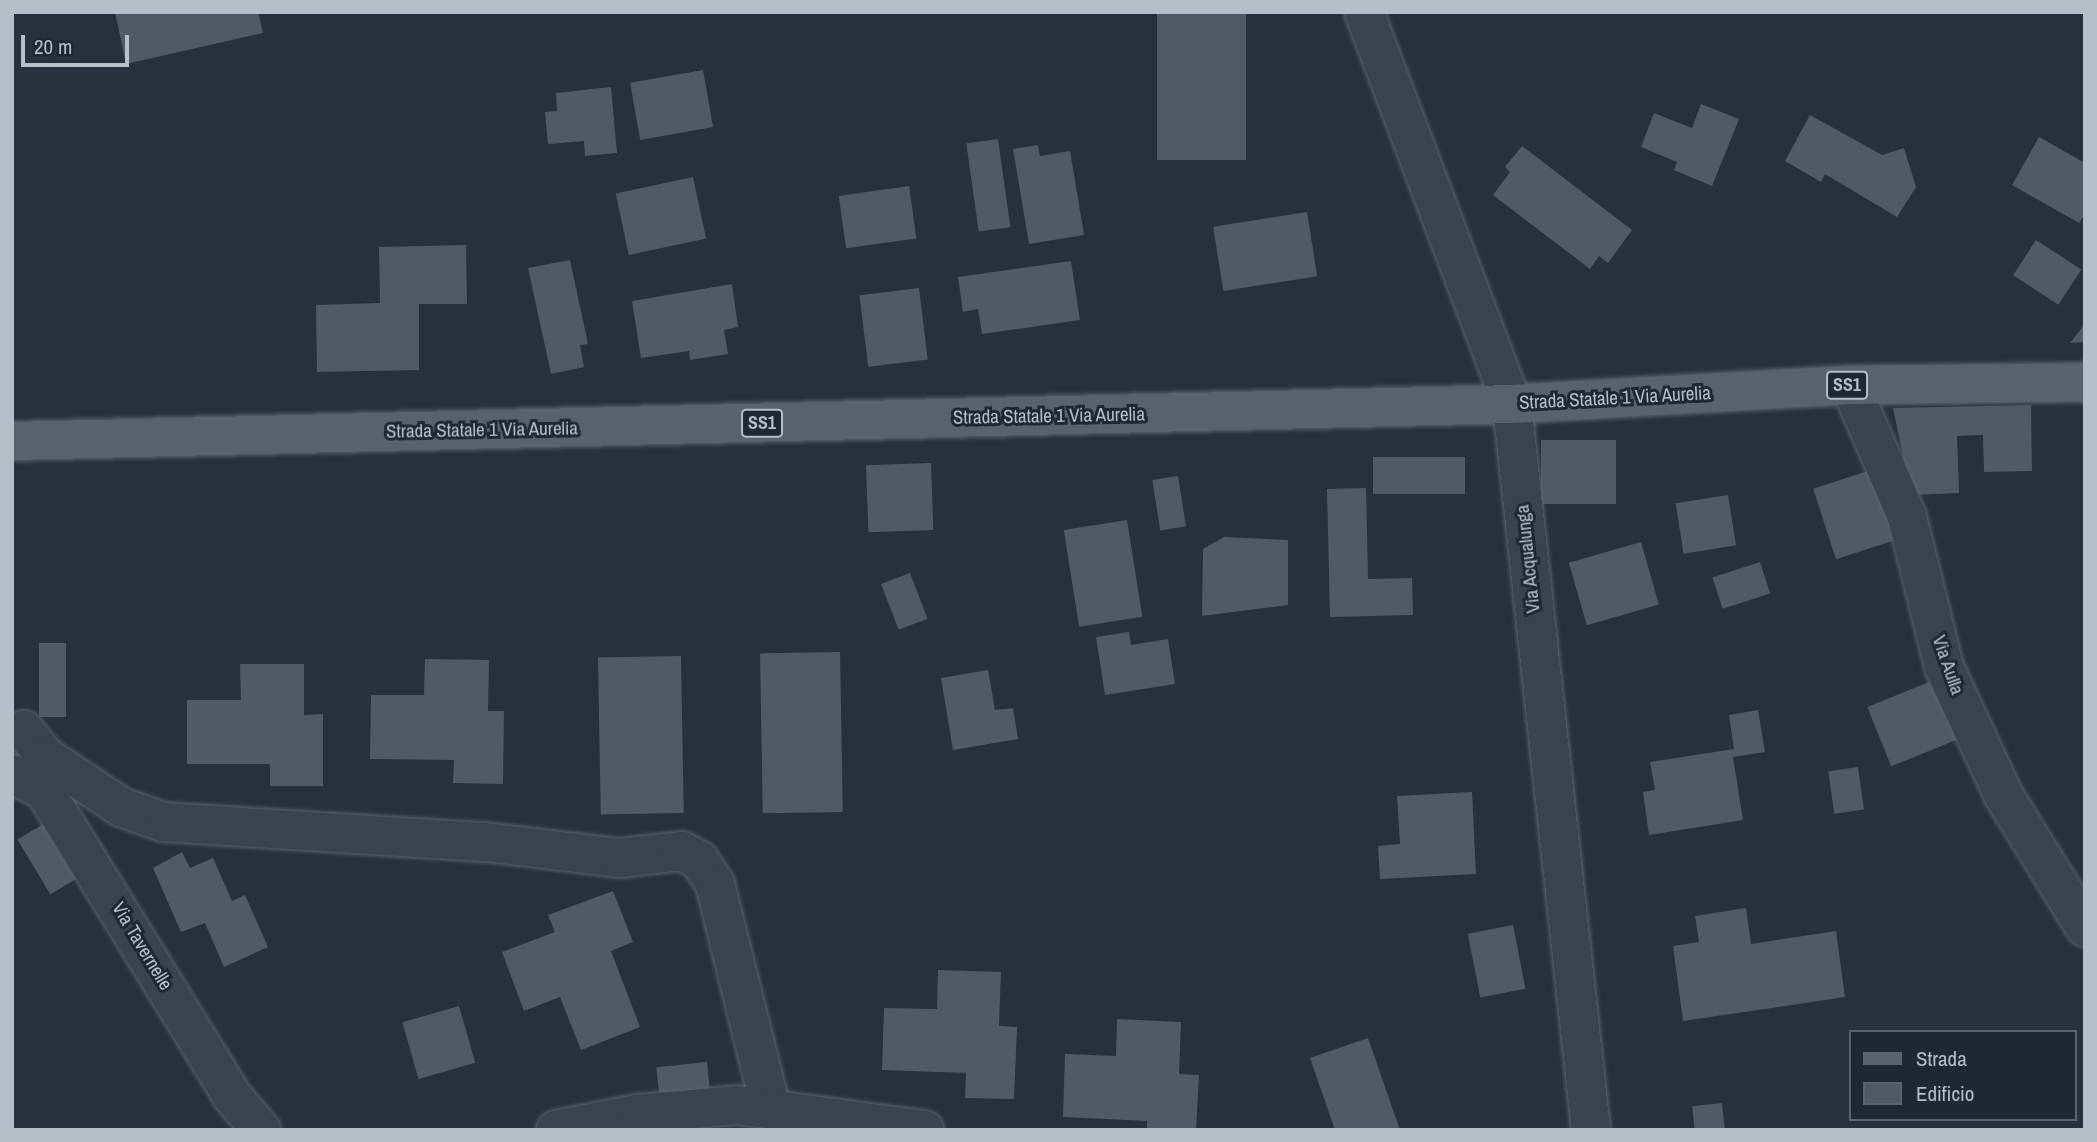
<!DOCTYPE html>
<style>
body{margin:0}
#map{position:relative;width:2097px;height:1142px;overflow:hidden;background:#26313d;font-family:"Archivo Narrow",sans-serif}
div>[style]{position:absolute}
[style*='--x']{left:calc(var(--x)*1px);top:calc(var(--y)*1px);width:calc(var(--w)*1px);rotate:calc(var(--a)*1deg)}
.building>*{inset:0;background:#505a67;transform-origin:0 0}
.roads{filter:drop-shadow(0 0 2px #58616b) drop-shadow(0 0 2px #58616b)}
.minor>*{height:38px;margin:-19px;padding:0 19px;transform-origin:19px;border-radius:19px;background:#3a434d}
.major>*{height:38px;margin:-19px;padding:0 19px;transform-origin:19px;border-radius:19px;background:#58626d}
span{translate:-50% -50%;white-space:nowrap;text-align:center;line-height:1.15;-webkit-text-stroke:6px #1f2832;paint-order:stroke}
.shield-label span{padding:2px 5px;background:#1f2832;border:2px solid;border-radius:5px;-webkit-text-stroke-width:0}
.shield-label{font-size:18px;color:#b6bec8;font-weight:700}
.street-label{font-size:19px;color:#b6bec8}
.frame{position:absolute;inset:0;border:14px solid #b6bec8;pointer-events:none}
.legend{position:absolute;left:1849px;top:1030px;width:228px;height:91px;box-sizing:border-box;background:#1f2832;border:2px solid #5b646e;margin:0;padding:9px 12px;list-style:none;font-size:21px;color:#b6bec8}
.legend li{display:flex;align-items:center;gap:14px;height:35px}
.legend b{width:35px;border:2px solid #5b646e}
.scale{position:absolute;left:21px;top:35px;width:108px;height:32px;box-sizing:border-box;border:4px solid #b6bec8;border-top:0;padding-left:9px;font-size:21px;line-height:24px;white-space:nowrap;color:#b6bec8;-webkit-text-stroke:5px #1f2832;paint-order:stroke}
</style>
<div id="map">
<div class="building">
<i style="clip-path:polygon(115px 12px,258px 12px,263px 33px,126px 64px)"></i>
<i style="left:1157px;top:12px;width:89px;height:148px"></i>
<i style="left:703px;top:70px;width:58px;height:74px;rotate:80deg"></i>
<i style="clip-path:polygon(611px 87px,617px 153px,585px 156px,584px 141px,548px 144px,545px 112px,557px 111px,556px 93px)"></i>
<i style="clip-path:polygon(1701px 104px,1739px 119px,1712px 186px,1674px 170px,1677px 162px,1641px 147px,1654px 113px,1692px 128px)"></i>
<i style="clip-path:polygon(1810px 115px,1882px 155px,1904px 148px,1916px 187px,1897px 217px,1825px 174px,1821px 182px,1785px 161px)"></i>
<i style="clip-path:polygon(2039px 137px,2085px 163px,2085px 214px,2079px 223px,2012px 185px)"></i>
<i style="left:998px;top:139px;width:89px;height:32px;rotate:82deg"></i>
<i style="clip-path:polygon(1038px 145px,1040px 156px,1070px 151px,1084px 235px,1029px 244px,1013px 149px)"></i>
<i style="clip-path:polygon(1522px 146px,1632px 230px,1608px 263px,1599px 256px,1590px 269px,1493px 195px,1510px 172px,1505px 167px)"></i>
<i style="left:693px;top:177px;width:63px;height:79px;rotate:78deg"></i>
<i style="left:909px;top:186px;width:53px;height:71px;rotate:82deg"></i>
<i style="left:1307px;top:212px;width:65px;height:95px;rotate:81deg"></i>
<i style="left:2036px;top:240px;width:54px;height:42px;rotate:33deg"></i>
<i style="clip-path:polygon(466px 245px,467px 304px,419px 304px,419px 370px,317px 372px,316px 305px,380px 303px,379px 247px)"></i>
<i style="clip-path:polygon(570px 260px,588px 344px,580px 345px,584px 367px,551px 374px,528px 268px)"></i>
<i style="clip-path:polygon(1071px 261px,1080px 320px,982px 334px,978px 309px,963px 312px,958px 277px)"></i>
<i style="clip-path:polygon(732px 284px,738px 327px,724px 330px,728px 354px,690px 360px,689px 351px,641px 358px,632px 301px)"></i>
<i style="left:919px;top:288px;width:72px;height:60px;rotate:83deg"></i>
<i style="clip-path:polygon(2085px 324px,2085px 342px,2070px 343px)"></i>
<i style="clip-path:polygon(2031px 405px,2032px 471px,1984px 472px,1983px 435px,1957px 436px,1959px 493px,1911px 495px,1893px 408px)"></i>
<i style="left:1616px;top:440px;width:64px;height:75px;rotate:90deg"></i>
<i style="left:1465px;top:457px;width:37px;height:92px;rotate:90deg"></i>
<i style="left:931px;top:463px;width:67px;height:65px;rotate:88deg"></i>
<i style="left:1874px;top:469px;width:74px;height:64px;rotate:72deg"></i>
<i style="left:1178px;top:476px;width:51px;height:26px;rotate:81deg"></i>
<i style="clip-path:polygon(1366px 488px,1368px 579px,1412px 578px,1413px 615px,1330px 617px,1327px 489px)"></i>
<i style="left:1728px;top:495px;width:51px;height:53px;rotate:81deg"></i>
<i style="left:1127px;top:520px;width:98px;height:64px;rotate:81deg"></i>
<i style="clip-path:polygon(1224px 537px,1288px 540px,1288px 605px,1202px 616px,1203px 549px)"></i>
<i style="left:1641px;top:542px;width:65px;height:75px;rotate:74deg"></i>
<i style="left:1760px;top:562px;width:33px;height:50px;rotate:72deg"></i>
<i style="left:910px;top:573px;width:49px;height:31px;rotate:69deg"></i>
<i style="clip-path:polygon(1129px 632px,1131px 645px,1168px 639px,1175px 684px,1105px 695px,1096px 637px)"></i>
<i style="left:39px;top:643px;width:27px;height:74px"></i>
<i style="left:840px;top:652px;width:160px;height:80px;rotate:89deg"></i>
<i style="left:681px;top:656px;width:157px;height:83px;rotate:89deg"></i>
<i style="clip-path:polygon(425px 659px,489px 660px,488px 711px,504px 711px,503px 784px,453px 783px,454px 760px,370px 759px,371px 695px,424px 695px)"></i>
<i style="clip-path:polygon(240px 664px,304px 664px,304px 715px,323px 714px,323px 786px,270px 786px,270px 764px,187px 764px,187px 700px,241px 700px)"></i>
<i style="clip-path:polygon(988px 670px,995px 710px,1013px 708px,1018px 739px,953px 750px,941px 678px)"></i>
<i style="left:1934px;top:680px;width:64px;height:72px;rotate:68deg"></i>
<i style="clip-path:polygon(1758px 710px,1765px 752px,1733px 757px,1743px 820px,1649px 835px,1643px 792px,1655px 790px,1650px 762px,1734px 749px,1729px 715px)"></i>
<i style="left:1858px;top:767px;width:43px;height:30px;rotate:82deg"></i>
<i style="clip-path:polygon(1472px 792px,1476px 874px,1380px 879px,1378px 846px,1400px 844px,1397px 796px)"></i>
<i style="left:50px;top:820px;width:64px;height:38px;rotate:59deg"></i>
<i style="clip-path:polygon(182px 852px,190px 868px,213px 858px,232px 901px,245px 895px,268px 947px,224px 967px,205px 923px,181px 932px,153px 868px)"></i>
<i style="clip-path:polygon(613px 891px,633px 942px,611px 951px,640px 1027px,581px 1050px,560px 997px,524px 1011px,502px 952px,555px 932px,548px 915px)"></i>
<i style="clip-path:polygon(1746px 908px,1751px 944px,1836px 931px,1845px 997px,1683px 1021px,1673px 946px,1699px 942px,1695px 916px)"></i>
<i style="left:1513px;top:925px;width:65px;height:46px;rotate:79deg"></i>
<i style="clip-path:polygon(938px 970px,1001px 972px,999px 1026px,1017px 1027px,1014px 1099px,965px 1098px,966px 1073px,882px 1070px,884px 1008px,937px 1009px)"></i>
<i style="left:459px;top:1006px;width:59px;height:59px;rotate:74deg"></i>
<i style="clip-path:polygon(1117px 1019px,1181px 1022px,1179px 1074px,1199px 1075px,1196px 1130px,1147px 1130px,1147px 1121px,1063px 1117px,1065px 1054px,1116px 1056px)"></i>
<i style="clip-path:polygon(1368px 1038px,1400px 1130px,1335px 1130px,1310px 1058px)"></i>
<i style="left:707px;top:1062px;width:30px;height:51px;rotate:84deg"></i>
<i style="left:1722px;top:1103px;width:27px;height:30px;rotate:84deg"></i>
</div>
<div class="roads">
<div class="minor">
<i style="--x:1364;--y:12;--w:419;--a:69.3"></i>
<i style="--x:1512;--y:404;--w:730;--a:83.79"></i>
<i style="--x:1850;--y:385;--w:144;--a:66.6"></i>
<i style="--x:1907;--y:517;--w:154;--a:76.1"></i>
<i style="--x:1944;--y:667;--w:142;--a:65.1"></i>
<i style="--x:2004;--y:796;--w:154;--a:58.3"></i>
<i style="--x:24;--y:730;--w:35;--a:51"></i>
<i style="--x:46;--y:757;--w:90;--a:33.7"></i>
<i style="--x:121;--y:807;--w:45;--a:19.7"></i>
<i style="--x:163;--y:822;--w:323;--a:3.6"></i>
<i style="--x:485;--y:842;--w:136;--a:6.8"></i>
<i style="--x:620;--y:858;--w:62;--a:-6.4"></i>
<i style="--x:682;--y:851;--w:19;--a:28"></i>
<i style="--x:699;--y:860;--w:29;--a:56"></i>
<i style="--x:715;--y:884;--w:231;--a:76"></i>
<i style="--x:12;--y:774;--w:36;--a:27"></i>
<i style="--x:44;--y:790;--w:359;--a:58.4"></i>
<i style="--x:232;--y:1096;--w:45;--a:49.5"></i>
<i style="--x:556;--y:1130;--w:83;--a:-11.2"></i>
<i style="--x:637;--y:1114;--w:100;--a:-5.1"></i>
<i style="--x:737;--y:1105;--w:189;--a:7.6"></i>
</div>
<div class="major">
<i style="--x:12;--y:441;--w:1500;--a:-1.41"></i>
<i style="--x:1512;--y:404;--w:339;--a:-3.2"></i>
<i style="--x:1850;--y:385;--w:235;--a:-0.7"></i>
</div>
</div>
<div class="shield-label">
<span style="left:1847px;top:385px">SS1</span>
<span style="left:762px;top:423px">SS1</span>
</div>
<div class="street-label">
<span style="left:1615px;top:398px;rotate:-3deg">Strada Statale 1 Via Aurelia</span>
<span style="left:1049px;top:416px;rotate:-1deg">Strada Statale 1 Via Aurelia</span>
<span style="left:482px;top:430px;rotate:-1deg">Strada Statale 1 Via Aurelia</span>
<span style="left:1528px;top:559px;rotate:-96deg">Via Acqualunga</span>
<span style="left:1948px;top:665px;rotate:71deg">Via Aulla</span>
<span style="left:142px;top:946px;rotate:59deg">Via Tavernelle</span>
</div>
<div class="frame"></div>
<ul class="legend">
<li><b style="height:9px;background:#58626d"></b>Strada</li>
<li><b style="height:19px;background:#505a67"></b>Edificio</li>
</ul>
<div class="scale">20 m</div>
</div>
